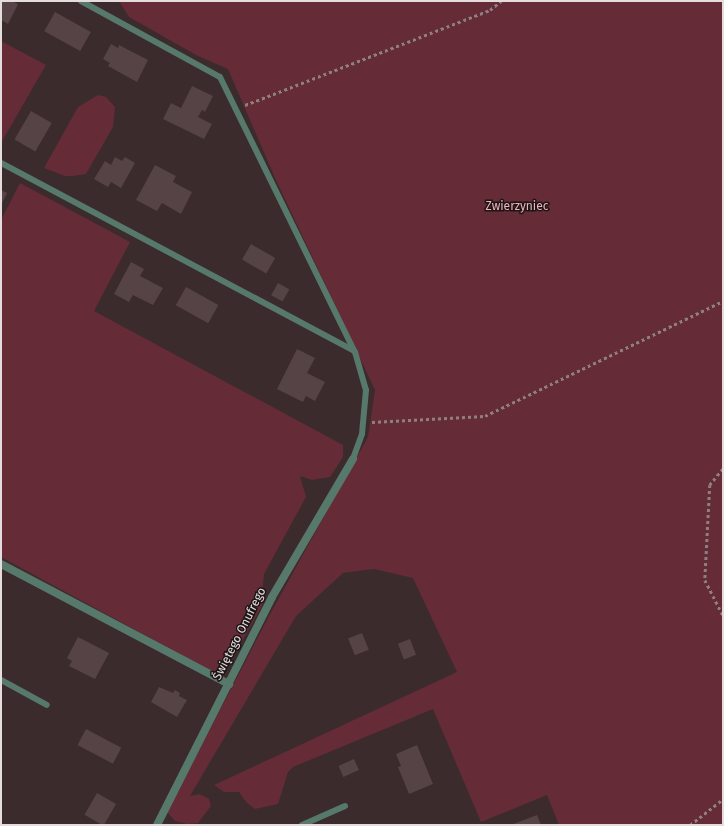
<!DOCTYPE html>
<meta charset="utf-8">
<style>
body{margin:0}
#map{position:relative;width:724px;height:826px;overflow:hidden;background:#3b2b2d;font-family:"Fira Sans",sans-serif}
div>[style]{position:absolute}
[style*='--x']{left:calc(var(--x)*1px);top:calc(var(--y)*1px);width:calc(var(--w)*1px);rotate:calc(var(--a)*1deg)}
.green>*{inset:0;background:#652b36}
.building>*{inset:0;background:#554345;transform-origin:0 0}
.path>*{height:2.5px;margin-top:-1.25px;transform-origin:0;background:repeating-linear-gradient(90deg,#8e8082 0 3px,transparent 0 6px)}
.service>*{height:6px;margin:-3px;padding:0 3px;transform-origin:3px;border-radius:3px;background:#56796c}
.minor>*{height:8px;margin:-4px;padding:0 4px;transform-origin:4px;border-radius:4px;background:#56796c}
span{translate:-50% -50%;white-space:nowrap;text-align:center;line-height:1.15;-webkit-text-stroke:3px #1d1617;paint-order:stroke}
.park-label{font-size:12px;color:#f2b1ba}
.street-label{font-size:12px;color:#e7dcdd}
.frame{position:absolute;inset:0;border:2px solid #e7dcdd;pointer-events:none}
</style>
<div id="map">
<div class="green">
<i style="clip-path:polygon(119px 1px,723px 1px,723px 825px,559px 825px,547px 795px,481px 822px,433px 709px,293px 767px,288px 772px,278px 804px,255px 809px,246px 802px,239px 792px,224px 792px,214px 785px,457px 672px,413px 578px,374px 569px,343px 573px,296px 616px,190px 796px,200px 794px,209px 799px,211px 806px,198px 823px,187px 824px,175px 821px,167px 812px,269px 616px,368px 437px,375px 390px,275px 178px,228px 69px,196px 55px,129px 17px)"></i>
<i style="clip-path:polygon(1px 41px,46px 65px,1px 143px)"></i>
<i style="clip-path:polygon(98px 95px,106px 97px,115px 107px,113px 127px,86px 174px,73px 176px,65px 176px,44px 168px,78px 107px)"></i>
<i style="clip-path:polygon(20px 183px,130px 242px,94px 311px,343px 445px,343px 457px,330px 477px,312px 480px,300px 476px,306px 497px,264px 574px,262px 596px,267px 597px,222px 677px,1px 557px,1px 220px)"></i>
</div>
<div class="building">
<i style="clip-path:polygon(1px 1px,12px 1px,18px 4px,8px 24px,1px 20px)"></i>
<i style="left:55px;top:12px;width:41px;height:22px;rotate:29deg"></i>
<i style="clip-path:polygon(111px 44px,118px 48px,119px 45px,148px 60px,137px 82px,108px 66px,110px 63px,103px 59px)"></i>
<i style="clip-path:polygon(192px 86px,213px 96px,205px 112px,202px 110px,198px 117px,212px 124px,204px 139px,163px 119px,171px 103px,181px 108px)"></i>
<i style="left:31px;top:111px;width:24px;height:33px;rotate:30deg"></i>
<i style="clip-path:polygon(115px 157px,122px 161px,125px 157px,135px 163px,121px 188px,111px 182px,108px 187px,94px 179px,105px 161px,111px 165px)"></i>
<i style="clip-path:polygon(155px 165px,176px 176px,173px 182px,192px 192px,181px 214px,162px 203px,157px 211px,136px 200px)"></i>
<i style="clip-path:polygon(1px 190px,7px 193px,1px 205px)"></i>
<i style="left:251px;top:244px;width:28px;height:18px;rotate:30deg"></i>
<i style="clip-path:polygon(131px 262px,144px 269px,140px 276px,163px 288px,153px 305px,133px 295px,129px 302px,114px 294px)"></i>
<i style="left:278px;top:283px;width:13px;height:14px;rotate:29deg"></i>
<i style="left:186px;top:287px;width:37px;height:21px;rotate:29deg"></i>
<i style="clip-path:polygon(297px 349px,315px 358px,307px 373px,325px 382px,315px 401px,306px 396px,303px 402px,277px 389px)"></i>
<i style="left:362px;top:633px;width:18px;height:15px;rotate:68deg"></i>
<i style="clip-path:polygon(78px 637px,109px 653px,95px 679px,69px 666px,72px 661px,67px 658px)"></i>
<i style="left:410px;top:639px;width:17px;height:13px;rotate:69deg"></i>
<i style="clip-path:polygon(159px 687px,173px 693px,175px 690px,180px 693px,179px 696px,187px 700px,177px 717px,151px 702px)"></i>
<i style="left:86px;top:729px;width:40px;height:18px;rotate:28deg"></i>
<i style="clip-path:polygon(417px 745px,433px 784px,409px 794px,398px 767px,401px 766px,396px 754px)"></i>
<i style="left:354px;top:759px;width:12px;height:17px;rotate:66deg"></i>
<i style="left:97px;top:793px;width:22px;height:25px;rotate:30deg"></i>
<i style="clip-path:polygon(537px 815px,541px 825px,511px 825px)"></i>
</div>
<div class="path">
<i style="--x:245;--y:105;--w:263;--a:-21.2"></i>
<i style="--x:490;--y:10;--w:14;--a:-39"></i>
<i style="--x:372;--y:422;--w:113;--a:-3"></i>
<i style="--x:485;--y:416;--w:264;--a:-25.8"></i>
<i style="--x:723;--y:469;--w:21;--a:129"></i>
<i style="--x:710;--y:485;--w:95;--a:93"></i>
<i style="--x:705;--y:580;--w:39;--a:63"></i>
<i style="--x:690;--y:825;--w:42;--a:-38.2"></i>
</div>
<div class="service">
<i style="--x:81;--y:1;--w:158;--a:28.7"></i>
<i style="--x:220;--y:77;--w:306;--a:63.9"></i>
<i style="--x:355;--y:352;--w:40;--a:74"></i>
<i style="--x:366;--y:390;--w:44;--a:95.2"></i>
<i style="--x:362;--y:434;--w:27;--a:110"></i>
<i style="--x:1;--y:163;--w:400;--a:28"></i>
<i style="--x:1;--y:680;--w:52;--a:28.5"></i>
<i style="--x:302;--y:825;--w:47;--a:-23.8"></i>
</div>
<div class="minor">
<i style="--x:1;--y:564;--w:258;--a:27.8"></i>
<i style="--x:157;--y:825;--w:255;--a:-63.2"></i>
<i style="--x:272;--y:597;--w:160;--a:-59.6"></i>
</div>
<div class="park-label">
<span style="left:517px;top:207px">Zwierzyniec</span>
</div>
<div class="street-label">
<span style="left:240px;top:634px;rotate:-63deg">Świętego Onufrego</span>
</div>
<div class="frame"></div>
</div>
